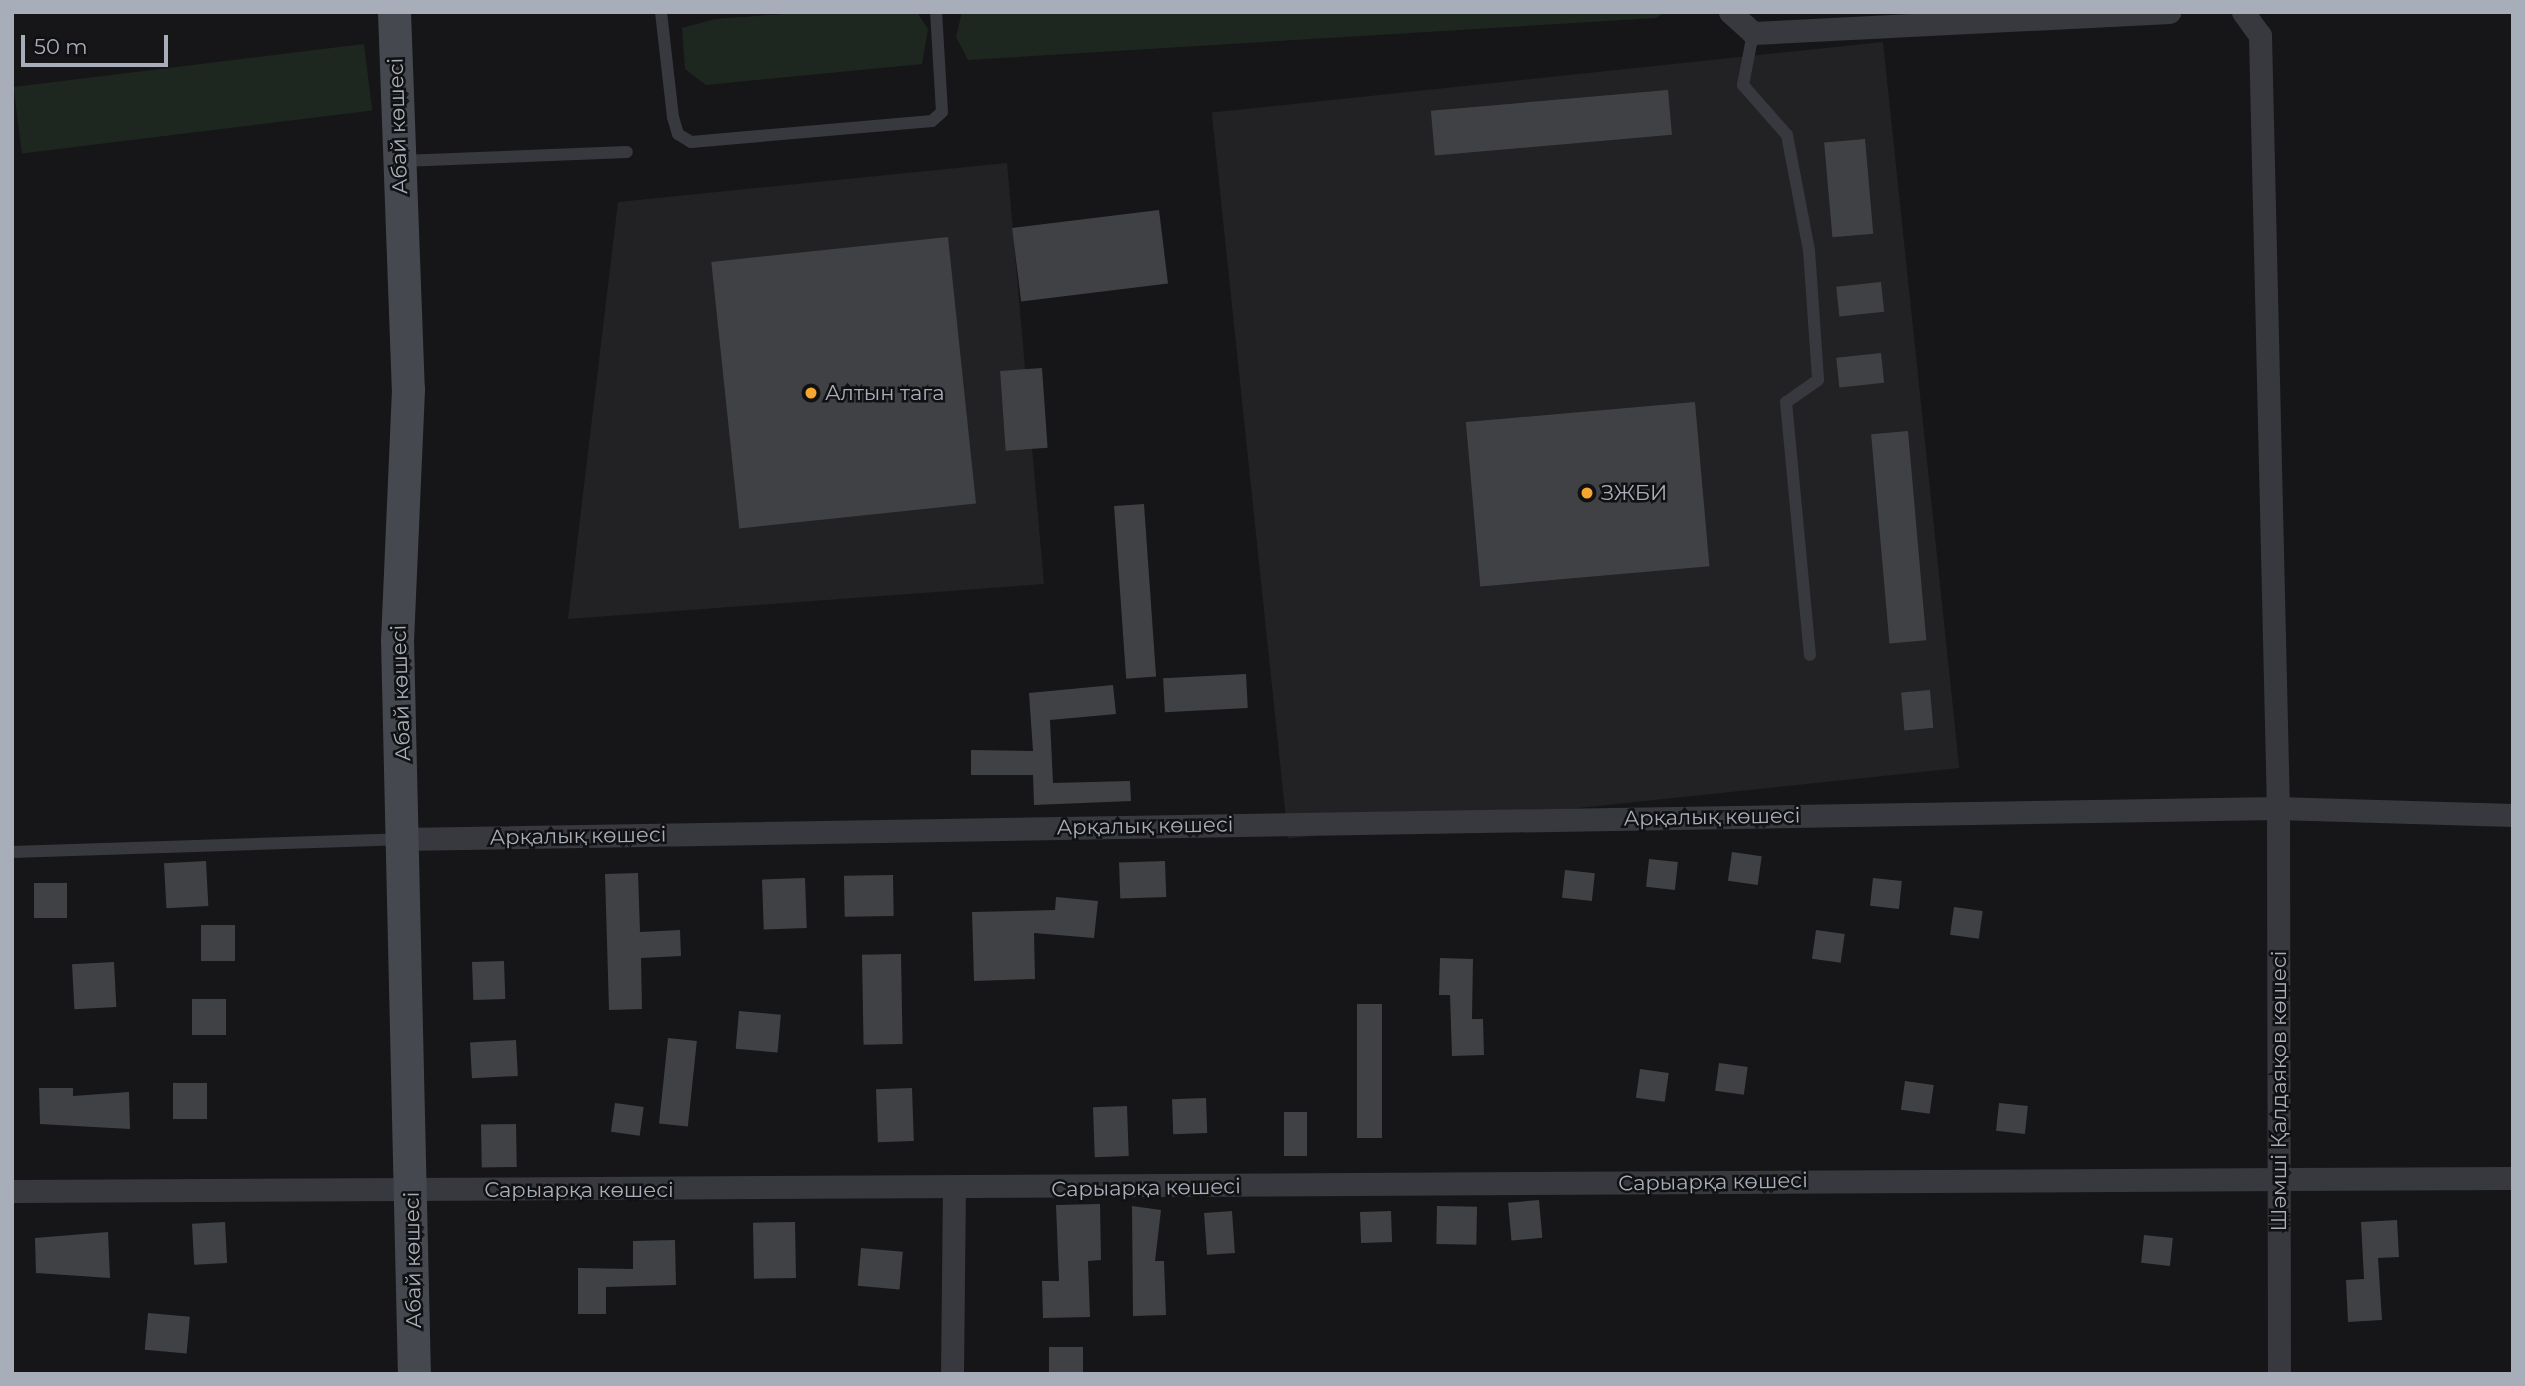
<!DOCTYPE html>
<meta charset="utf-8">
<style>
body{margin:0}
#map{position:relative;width:2525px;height:1386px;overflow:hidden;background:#161618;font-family:Montserrat,sans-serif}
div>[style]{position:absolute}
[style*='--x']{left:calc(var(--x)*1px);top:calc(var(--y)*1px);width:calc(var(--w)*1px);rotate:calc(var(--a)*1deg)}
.built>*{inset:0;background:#222225;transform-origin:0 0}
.green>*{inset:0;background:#1e271f;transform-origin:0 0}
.building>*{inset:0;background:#404145;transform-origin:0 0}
.lane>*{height:12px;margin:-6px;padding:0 6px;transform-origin:6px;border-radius:6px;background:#37393e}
.street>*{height:23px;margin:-11.5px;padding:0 11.5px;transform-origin:11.5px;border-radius:11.5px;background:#37393e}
.secondary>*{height:33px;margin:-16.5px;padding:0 16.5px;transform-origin:16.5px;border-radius:16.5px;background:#45484e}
.dots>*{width:19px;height:19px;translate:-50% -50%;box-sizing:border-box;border:4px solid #111113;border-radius:50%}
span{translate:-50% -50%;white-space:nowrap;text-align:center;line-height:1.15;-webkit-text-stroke:5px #111113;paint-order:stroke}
.street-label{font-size:21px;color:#a8aeb9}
.poi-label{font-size:21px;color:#a8aeb9}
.left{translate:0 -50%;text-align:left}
.frame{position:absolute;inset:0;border:14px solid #a8aeb9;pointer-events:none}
.scale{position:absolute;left:21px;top:35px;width:147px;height:32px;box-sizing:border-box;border:4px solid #a8aeb9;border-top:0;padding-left:9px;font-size:21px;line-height:24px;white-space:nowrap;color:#a8aeb9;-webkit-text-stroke:5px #111113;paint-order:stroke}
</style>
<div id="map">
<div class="built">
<i style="left:1883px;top:42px;width:730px;height:675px;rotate:84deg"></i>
<i style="clip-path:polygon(1007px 163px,1044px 584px,568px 619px,618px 202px)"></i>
</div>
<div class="green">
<i style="clip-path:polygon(812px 12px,917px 12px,928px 29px,922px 64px,706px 85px,685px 69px,682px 28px,715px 19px)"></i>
<i style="clip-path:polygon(962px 12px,1665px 12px,1656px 18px,968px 60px,956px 37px)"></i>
<i style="left:364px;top:44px;width:67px;height:353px;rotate:83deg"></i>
</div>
<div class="building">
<i style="left:1668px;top:90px;width:45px;height:238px;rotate:85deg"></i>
<i style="left:1865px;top:139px;width:95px;height:41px;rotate:85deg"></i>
<i style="left:1159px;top:210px;width:74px;height:148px;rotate:83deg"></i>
<i style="left:948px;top:237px;width:268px;height:238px;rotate:84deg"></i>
<i style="left:1881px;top:282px;width:30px;height:45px;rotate:84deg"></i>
<i style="left:1881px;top:353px;width:30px;height:45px;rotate:84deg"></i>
<i style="left:1042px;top:368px;width:80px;height:42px;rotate:86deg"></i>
<i style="left:1695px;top:402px;width:165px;height:230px;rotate:85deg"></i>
<i style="left:1908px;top:431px;width:210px;height:37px;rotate:85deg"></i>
<i style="left:1144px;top:504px;width:173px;height:30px;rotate:86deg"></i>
<i style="left:1246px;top:674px;width:34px;height:83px;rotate:87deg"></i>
<i style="clip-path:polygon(1113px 685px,1116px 714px,1050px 720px,1053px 783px,1130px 781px,1131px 801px,1034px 805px,1033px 775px,971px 775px,971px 750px,1033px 751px,1029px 693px)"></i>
<i style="left:1930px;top:690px;width:38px;height:29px;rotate:85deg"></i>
<i style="left:1732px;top:852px;width:30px;height:29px;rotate:8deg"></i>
<i style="left:1649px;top:859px;width:29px;height:28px;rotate:6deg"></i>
<i style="left:206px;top:861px;width:45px;height:42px;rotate:87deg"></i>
<i style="left:1165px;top:861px;width:36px;height:46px;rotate:88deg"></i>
<i style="left:1565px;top:870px;width:30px;height:28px;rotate:6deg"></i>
<i style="clip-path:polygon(638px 873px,640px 932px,680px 930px,681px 956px,641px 958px,642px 1009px,609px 1010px,605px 874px)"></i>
<i style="left:893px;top:875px;width:41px;height:49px;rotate:89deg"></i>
<i style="left:805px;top:878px;width:50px;height:43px;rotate:88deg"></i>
<i style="left:1873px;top:878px;width:29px;height:28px;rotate:6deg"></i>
<i style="left:34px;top:883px;width:33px;height:35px"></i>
<i style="clip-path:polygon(1056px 897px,1098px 901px,1094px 938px,1034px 933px,1035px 979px,974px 981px,972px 912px,1055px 910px)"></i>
<i style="left:1954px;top:907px;width:29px;height:28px;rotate:8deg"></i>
<i style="left:201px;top:925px;width:34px;height:36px"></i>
<i style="left:1816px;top:930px;width:29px;height:29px;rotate:8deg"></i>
<i style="left:901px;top:954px;width:90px;height:39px;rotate:89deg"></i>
<i style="clip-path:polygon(1440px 958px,1473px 959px,1472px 1019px,1483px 1019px,1484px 1055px,1452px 1056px,1450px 995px,1439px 995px)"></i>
<i style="left:504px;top:961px;width:38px;height:32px;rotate:88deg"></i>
<i style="left:114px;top:962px;width:45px;height:42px;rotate:87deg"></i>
<i style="left:226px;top:999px;width:36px;height:34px;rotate:90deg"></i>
<i style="left:1357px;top:1004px;width:25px;height:134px"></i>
<i style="left:739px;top:1011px;width:42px;height:38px;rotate:5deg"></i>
<i style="left:668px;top:1038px;width:29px;height:86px;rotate:6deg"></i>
<i style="left:516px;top:1040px;width:36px;height:46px;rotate:87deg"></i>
<i style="left:1719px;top:1063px;width:29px;height:28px;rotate:8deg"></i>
<i style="left:1640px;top:1069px;width:29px;height:29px;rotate:8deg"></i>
<i style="left:1905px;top:1081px;width:29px;height:29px;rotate:8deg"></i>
<i style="left:173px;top:1083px;width:34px;height:36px"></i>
<i style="clip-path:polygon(39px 1088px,73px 1088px,73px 1096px,129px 1092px,130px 1129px,40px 1124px)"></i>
<i style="left:912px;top:1088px;width:53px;height:36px;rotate:88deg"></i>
<i style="left:1206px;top:1098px;width:35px;height:34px;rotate:88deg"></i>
<i style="left:615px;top:1103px;width:29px;height:29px;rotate:8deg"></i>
<i style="left:1999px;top:1103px;width:29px;height:28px;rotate:6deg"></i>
<i style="left:1127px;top:1106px;width:50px;height:34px;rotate:88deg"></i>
<i style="left:1284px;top:1112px;width:23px;height:44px"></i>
<i style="left:516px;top:1124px;width:43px;height:35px;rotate:89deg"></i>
<i style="left:1539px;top:1200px;width:38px;height:31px;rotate:85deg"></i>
<i style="clip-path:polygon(1100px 1204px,1101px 1260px,1088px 1261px,1090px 1317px,1043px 1318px,1042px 1281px,1059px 1281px,1056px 1205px)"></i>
<i style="clip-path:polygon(1132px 1206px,1161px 1210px,1155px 1261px,1164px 1261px,1166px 1315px,1133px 1316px)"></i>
<i style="left:1437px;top:1206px;width:40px;height:38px;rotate:1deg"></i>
<i style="left:1232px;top:1211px;width:42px;height:28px;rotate:86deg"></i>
<i style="left:1391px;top:1211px;width:31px;height:31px;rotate:88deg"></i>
<i style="clip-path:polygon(2397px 1220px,2399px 1257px,2378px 1258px,2382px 1320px,2348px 1322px,2346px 1280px,2364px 1279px,2361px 1222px)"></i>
<i style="left:225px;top:1222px;width:41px;height:33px;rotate:87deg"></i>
<i style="left:795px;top:1222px;width:56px;height:42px;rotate:89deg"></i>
<i style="clip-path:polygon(108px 1232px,110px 1278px,36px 1273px,35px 1238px)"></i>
<i style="left:2144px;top:1235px;width:29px;height:28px;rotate:6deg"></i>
<i style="clip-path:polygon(675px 1240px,676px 1285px,606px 1287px,606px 1314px,578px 1314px,578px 1268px,633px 1269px,633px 1241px)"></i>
<i style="left:861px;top:1248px;width:42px;height:38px;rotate:5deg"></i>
<i style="left:148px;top:1313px;width:42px;height:37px;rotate:5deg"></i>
<i style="left:1083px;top:1347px;width:27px;height:34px;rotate:90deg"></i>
</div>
<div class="lane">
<i style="--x:661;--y:12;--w:106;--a:83.5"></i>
<i style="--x:673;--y:117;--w:18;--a:74"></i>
<i style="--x:678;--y:134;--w:15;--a:32"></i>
<i style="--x:691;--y:142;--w:242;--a:-5"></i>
<i style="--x:932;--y:121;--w:13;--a:-42"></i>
<i style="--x:942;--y:112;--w:100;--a:-93.4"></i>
<i style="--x:1753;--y:33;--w:53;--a:100.9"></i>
<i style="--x:1743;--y:85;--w:67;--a:48.7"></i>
<i style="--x:1787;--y:135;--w:117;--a:79.2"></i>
<i style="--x:1809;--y:250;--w:130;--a:86"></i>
<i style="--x:1818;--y:380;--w:39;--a:145"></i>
<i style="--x:1786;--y:402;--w:254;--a:84.6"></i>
<i style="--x:402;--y:161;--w:225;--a:-2.3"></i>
<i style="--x:12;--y:852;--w:388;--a:-1.9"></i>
</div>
<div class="street">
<i style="--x:1730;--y:12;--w:31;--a:42"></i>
<i style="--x:1753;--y:33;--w:417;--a:-2.9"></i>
<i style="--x:2243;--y:12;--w:29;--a:54"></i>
<i style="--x:2260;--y:35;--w:773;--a:88.67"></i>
<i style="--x:2278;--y:808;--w:566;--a:89.9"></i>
<i style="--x:402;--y:839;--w:1876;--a:-0.95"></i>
<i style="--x:2278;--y:808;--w:235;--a:1.7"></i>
<i style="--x:12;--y:1191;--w:2501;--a:-0.3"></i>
<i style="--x:952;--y:1374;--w:185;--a:-89.4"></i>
</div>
<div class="secondary">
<i style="--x:394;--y:12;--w:377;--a:87.9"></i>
<i style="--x:408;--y:389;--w:250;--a:92.5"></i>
<i style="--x:397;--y:639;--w:735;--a:88.68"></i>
</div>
<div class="dots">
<i style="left:811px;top:393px;background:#f8a72e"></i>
<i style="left:1587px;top:493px;background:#f8a72e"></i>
</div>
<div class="street-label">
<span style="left:398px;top:126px;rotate:-92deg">Абай көшесі</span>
<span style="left:401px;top:693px;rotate:-92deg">Абай көшесі</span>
<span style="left:1712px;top:817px;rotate:-1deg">Арқалық көшесі</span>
<span style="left:1145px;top:826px;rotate:-1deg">Арқалық көшесі</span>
<span style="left:578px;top:836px;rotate:-1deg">Арқалық көшесі</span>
<span style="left:2279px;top:1091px;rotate:-90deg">Шәмші Қалдаяқов көшесі</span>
<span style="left:1713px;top:1182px;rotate:-1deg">Сарыарқа көшесі</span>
<span style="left:1146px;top:1188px;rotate:-1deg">Сарыарқа көшесі</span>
<span style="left:579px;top:1190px">Сарыарқа көшесі</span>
<span style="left:413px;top:1260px;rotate:-91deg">Абай көшесі</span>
</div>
<div class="poi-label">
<span class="left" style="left:825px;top:393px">Алтын тага</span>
<span class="left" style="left:1601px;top:493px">ЗЖБИ</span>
</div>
<div class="frame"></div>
<div class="scale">50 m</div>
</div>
